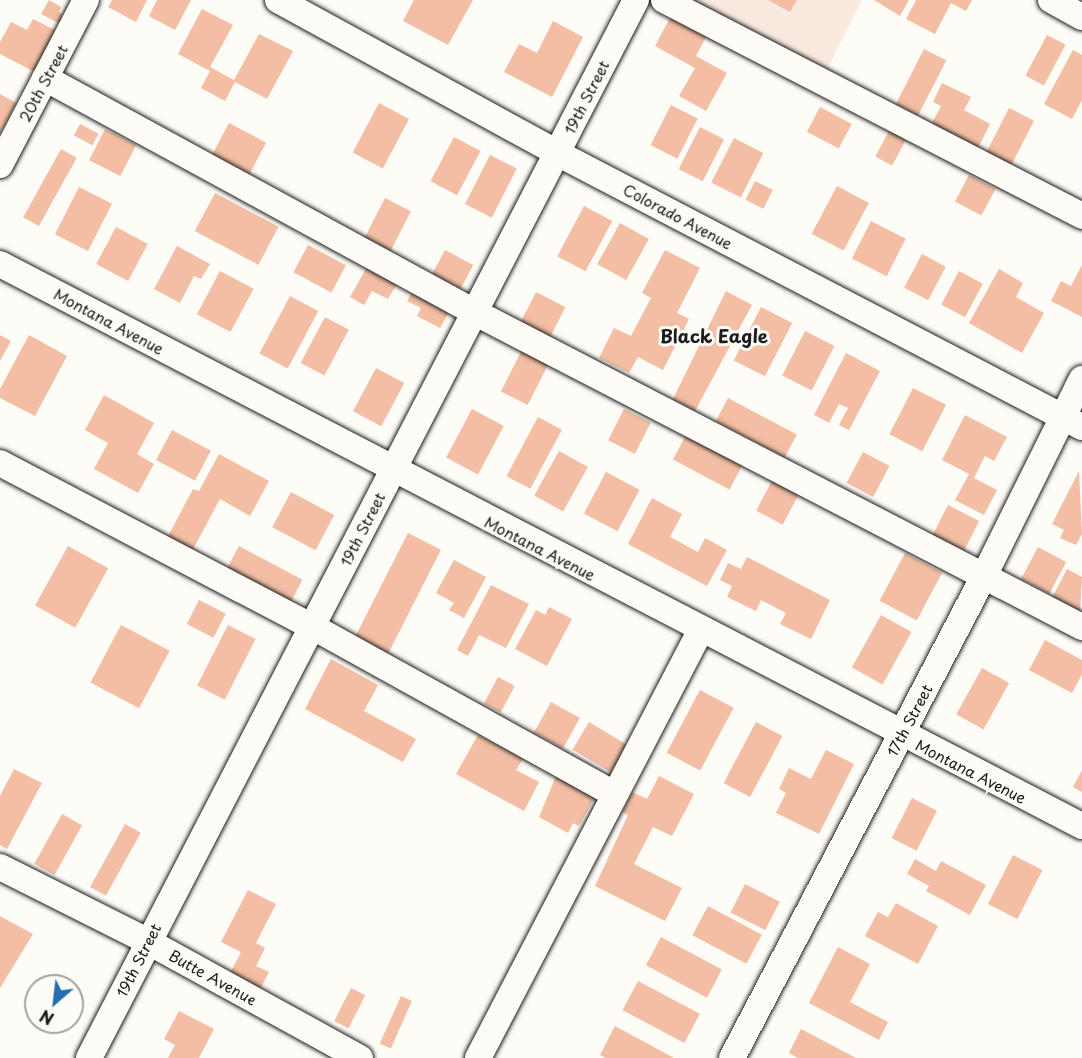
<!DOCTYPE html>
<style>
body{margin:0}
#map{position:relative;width:1082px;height:1058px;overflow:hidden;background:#fdfcf7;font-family:"Playpen Sans",sans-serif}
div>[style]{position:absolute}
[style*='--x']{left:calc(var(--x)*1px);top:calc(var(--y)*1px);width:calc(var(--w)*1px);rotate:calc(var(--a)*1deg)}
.built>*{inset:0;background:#fae9de}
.building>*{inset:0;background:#f3bea4;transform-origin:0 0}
.roads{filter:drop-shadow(0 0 2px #1c1c1c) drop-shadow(0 0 2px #1c1c1c)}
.minor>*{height:26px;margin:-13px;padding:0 13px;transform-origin:13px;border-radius:13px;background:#fdfcf7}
span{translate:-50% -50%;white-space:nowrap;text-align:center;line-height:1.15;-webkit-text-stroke:6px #fdfcf7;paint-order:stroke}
.street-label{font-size:15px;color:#1c1c1c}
.quarter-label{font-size:18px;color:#1c1c1c;font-weight:700}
.north{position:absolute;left:24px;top:974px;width:60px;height:60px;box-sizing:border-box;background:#fdfcf7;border:2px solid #a3a29f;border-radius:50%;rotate:208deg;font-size:16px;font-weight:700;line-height:24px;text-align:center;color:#1c1c1c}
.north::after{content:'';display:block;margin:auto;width:21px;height:27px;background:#1f6fb2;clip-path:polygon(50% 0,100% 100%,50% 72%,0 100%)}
</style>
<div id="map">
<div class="built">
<i style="clip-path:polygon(664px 0,862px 0,821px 81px)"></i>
</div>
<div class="building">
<i style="clip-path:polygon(49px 0,61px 7px,59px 12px,65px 16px,60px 24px,41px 14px)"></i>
<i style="clip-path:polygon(112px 0,147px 0,136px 22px,108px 7px)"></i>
<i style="clip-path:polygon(157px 0,191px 0,175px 30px,149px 16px)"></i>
<i style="clip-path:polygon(414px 0,473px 0,448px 45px,403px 21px)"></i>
<i style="clip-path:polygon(768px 0,797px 0,790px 12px)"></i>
<i style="clip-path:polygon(874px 0,909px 0,900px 16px)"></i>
<i style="clip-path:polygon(916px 0,972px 0,966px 11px,951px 3px,935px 34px,906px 19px)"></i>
<i style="clip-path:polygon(202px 9px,233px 25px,210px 67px,234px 80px,259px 34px,293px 51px,267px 99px,235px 82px,225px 101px,201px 88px,210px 71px,178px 54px)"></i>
<i style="clip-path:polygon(673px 12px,709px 31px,696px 56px,727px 73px,706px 111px,679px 96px,695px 68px,655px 46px)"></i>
<i style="clip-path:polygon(33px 19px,59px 32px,37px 73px,0 54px,0 42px,11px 22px,27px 30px)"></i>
<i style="clip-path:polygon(553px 21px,583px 37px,552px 97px,504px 72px,519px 44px,537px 53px)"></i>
<i style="left:1047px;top:35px;width:21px;height:46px;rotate:28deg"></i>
<i style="left:924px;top:49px;width:25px;height:62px;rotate:27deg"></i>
<i style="clip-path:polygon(1073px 50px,1082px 55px,1082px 100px,1072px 119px,1044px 104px)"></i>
<i style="clip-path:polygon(942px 83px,971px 97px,964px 110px,990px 124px,978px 148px,931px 125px,941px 106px,933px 102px)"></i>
<i style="clip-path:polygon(0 94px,16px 103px,0 133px)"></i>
<i style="left:379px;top:103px;width:34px;height:56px;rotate:28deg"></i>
<i style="left:671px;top:105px;width:30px;height:45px;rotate:27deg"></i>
<i style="left:820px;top:107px;width:36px;height:28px;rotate:28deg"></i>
<i style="left:1009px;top:108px;width:28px;height:52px;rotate:27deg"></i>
<i style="left:229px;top:123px;width:42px;height:38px;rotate:28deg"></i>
<i style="left:80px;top:124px;width:21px;height:13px;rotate:28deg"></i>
<i style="left:700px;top:127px;width:27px;height:47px;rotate:27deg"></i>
<i style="left:105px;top:129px;width:35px;height:35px;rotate:27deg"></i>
<i style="left:889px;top:131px;width:19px;height:29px;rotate:28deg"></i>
<i style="left:454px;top:137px;width:30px;height:50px;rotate:28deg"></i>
<i style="left:734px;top:138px;width:33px;height:50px;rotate:27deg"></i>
<i style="left:61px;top:149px;width:18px;height:78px;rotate:29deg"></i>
<i style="left:490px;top:155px;width:30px;height:55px;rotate:27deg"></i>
<i style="left:969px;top:175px;width:30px;height:30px;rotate:28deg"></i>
<i style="left:755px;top:181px;width:20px;height:21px;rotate:27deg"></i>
<i style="left:837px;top:186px;width:36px;height:54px;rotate:28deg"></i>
<i style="left:79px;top:187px;width:37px;height:53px;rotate:27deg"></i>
<i style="left:215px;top:193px;width:72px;height:43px;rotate:28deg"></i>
<i style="left:385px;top:198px;width:29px;height:45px;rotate:27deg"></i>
<i style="left:584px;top:206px;width:32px;height:57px;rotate:28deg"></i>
<i style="left:871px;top:221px;width:39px;height:42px;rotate:27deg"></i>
<i style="left:620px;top:223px;width:33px;height:47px;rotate:29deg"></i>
<i style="left:116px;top:227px;width:36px;height:42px;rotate:28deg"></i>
<i style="left:308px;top:245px;width:43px;height:31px;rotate:28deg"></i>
<i style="clip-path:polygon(177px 246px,210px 264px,201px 279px,194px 276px,180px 303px,154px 289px)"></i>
<i style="left:445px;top:250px;width:32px;height:27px;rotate:28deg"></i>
<i style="clip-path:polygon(665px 250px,700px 268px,677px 313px,689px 319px,663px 370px,638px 357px,629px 373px,599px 358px,614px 328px,631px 336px,651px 298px,642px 293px)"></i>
<i style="left:922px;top:254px;width:27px;height:38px;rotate:28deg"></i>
<i style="clip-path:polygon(368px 265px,398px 282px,388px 299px,372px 291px,364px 305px,350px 297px)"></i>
<i style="clip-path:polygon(1082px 265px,1082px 317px,1051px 301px,1061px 281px,1071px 286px)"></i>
<i style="clip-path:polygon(999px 269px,1023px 283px,1016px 297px,1044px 313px,1022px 353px,969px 323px)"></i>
<i style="left:220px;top:271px;width:38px;height:49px;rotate:28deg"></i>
<i style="left:959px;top:271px;width:27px;height:38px;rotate:28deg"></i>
<i style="clip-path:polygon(415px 287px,452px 307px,440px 328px,417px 316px,421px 308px,407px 301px)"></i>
<i style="clip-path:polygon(726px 291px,752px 305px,695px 411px,673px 399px)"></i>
<i style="left:536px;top:292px;width:33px;height:33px;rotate:27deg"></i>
<i style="left:290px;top:296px;width:32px;height:65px;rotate:28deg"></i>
<i style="left:761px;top:307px;width:35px;height:60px;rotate:27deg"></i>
<i style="left:325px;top:317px;width:27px;height:52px;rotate:28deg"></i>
<i style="left:805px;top:331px;width:33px;height:50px;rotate:27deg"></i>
<i style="clip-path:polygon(0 335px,11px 341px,0 361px)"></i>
<i style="clip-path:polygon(29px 335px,67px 356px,35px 416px,0 398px,0 389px)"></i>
<i style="left:524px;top:346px;width:30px;height:51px;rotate:27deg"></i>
<i style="clip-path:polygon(846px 353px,880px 371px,849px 430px,839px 425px,848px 408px,839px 404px,829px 423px,814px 415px)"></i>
<i style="left:376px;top:368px;width:32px;height:49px;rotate:28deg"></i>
<i style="left:913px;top:388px;width:37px;height:52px;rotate:27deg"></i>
<i style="clip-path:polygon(104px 395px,154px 423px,137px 454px,154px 464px,138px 493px,94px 469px,108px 443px,85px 430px)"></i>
<i style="left:728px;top:398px;width:78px;height:26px;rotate:28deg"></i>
<i style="left:472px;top:409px;width:36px;height:55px;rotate:28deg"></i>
<i style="left:624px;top:409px;width:30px;height:35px;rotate:27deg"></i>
<i style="clip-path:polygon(965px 415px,1007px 437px,994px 461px,985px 456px,974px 478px,997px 490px,984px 515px,955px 500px,969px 474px,942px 460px)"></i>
<i style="left:538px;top:417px;width:27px;height:67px;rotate:28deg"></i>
<i style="left:172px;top:430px;width:44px;height:34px;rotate:28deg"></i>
<i style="left:687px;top:433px;width:64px;height:30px;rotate:28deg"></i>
<i style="left:559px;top:451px;width:33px;height:51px;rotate:29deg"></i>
<i style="left:863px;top:452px;width:30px;height:35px;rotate:28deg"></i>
<i style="clip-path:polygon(219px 454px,269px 481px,250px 516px,220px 499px,191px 553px,166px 540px,193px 489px,199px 491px)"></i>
<i style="clip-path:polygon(1079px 471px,1082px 534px,1076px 545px,1060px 538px,1064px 530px,1052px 524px)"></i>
<i style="left:606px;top:472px;width:38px;height:47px;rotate:28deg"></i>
<i style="left:774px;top:477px;width:30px;height:38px;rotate:28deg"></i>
<i style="left:291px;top:492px;width:49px;height:40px;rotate:28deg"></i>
<i style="clip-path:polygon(652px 498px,682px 514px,670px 537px,698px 552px,705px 538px,727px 550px,707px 586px,628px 544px)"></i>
<i style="left:948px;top:505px;width:35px;height:34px;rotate:27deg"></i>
<i style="left:408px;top:533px;width:37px;height:118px;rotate:27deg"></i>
<i style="left:68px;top:546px;width:46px;height:68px;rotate:29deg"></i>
<i style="left:239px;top:546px;width:72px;height:30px;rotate:28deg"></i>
<i style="left:1038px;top:547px;width:32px;height:36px;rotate:28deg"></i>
<i style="left:905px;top:553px;width:42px;height:54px;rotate:28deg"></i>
<i style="clip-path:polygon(747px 557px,830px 600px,811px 639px,780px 624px,786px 613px,761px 600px,756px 611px,727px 597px,732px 586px,720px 580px,728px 563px,741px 569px)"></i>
<i style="clip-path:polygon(454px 560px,486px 577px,464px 618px,449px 610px,454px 603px,436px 593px)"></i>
<i style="clip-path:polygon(1067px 569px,1082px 577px,1080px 613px,1052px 598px)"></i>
<i style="clip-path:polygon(491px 585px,529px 604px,506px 648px,479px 635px,468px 656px,457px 650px)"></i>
<i style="left:199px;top:600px;width:30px;height:27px;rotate:27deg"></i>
<i style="clip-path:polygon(549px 607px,572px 619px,547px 666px,515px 649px,536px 610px,545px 615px)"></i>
<i style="left:881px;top:615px;width:35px;height:60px;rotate:29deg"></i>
<i style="left:121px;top:625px;width:55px;height:65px;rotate:28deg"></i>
<i style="left:228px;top:625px;width:31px;height:68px;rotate:27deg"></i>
<i style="clip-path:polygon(1045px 640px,1082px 660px,1082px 674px,1072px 693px,1029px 670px)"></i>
<i style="clip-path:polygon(331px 659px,378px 685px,364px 711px,416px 739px,403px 762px,305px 709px)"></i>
<i style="left:982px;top:668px;width:31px;height:53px;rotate:29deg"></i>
<i style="left:498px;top:677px;width:19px;height:30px;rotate:28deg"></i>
<i style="left:700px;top:690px;width:38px;height:71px;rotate:28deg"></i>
<i style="left:551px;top:702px;width:33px;height:35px;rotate:29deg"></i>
<i style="left:589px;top:722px;width:45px;height:32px;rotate:31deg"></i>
<i style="left:756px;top:722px;width:30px;height:69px;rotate:28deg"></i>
<i style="clip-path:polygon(478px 735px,523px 759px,516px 770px,539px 782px,524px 811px,456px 774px)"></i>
<i style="clip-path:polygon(826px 750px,854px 764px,819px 834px,776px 813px,786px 793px,779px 789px,789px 768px,811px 779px)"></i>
<i style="clip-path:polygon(14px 769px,42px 783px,7px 849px,0 845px,0 796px)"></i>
<i style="clip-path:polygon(1082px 770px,1082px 792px,1073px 787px)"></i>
<i style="clip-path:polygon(556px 776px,595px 797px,579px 826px,573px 823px,568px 833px,539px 817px)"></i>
<i style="clip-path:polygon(659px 776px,694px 794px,672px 836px,653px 827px,634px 864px,682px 888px,665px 921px,595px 886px,628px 815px,622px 812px,632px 792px,647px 799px)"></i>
<i style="left:912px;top:798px;width:28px;height:45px;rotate:27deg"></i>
<i style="left:62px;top:814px;width:23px;height:57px;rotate:29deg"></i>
<i style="left:125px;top:824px;width:18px;height:72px;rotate:29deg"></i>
<i style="left:1013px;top:855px;width:33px;height:55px;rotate:27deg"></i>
<i style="clip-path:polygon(915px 859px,936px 871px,941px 861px,986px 885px,970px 915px,926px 891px,929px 886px,907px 874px)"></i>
<i style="left:745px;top:884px;width:39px;height:32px;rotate:27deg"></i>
<i style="clip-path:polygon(248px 890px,276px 904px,256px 943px,265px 948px,256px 966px,269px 972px,257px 995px,227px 979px,241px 952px,221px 942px)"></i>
<i style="clip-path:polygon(896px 903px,938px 926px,918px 964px,865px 936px,878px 912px,888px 917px)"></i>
<i style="left:708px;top:906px;width:61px;height:33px;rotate:28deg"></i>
<i style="clip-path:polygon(0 916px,33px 934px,0 988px)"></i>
<i style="left:661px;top:937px;width:69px;height:32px;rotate:28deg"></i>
<i style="clip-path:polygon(838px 947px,870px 964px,850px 1002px,888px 1022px,879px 1040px,809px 1003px)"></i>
<i style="left:638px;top:981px;width:70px;height:33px;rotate:28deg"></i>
<i style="left:351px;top:988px;width:16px;height:37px;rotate:27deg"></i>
<i style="left:401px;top:996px;width:12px;height:52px;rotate:24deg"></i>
<i style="clip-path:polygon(179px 1011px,214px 1029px,199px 1058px,168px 1058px,175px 1045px,164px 1039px)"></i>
<i style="clip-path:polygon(615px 1026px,674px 1058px,606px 1058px,600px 1055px)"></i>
<i style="clip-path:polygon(801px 1029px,856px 1058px,798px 1058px,789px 1053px)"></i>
</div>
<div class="roads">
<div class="minor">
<i style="--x:278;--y:0;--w:318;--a:28.7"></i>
<i style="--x:557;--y:153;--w:592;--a:27.56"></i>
<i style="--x:664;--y:0;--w:471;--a:27.3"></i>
<i style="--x:1051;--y:0;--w:35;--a:29"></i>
<i style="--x:45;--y:78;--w:491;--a:28.6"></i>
<i style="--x:476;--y:313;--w:683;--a:27.39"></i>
<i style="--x:0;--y:165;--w:186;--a:-62.5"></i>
<i style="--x:0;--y:264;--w:1219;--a:27.45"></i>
<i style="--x:0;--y:463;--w:353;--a:27.7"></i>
<i style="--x:313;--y:627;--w:343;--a:29"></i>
<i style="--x:0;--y:867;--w:165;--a:26.7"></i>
<i style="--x:147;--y:941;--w:243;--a:28.8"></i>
<i style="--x:89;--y:1058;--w:1191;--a:-62.66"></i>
<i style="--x:478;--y:1058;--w:481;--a:-62.5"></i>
<i style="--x:732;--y:1058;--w:544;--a:-62.4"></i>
<i style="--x:984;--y:576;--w:220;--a:-63.6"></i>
</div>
</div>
<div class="street-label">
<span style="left:43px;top:83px;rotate:-62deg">20th Street</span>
<span style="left:586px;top:97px;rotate:-63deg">19th Street</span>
<span style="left:678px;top:216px;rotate:28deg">Colorado Avenue</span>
<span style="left:109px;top:321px;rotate:28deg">Montana Avenue</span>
<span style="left:362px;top:529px;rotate:-63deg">19th Street</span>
<span style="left:540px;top:548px;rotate:27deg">Montana Avenue</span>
<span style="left:909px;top:720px;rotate:-62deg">17th Street</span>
<span style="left:971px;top:771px;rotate:27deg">Montana Avenue</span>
<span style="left:138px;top:960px;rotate:-63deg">19th Street</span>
<span style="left:213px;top:977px;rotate:29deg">Butte Avenue</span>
</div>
<div class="quarter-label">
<span style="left:714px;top:336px">Black Eagle</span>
</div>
<div class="north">N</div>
</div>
